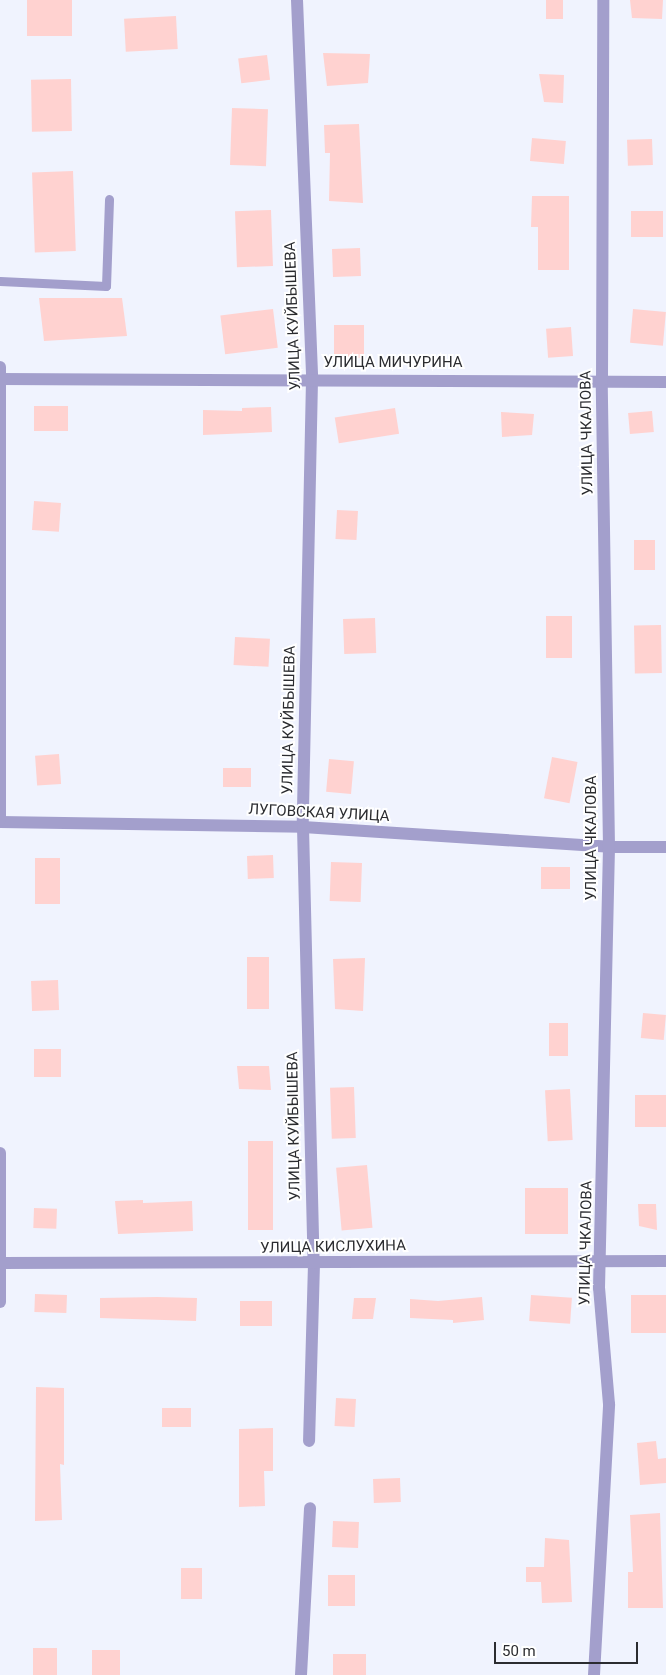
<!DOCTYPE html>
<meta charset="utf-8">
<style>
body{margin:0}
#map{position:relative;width:666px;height:1675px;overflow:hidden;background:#f0f3fe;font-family:Roboto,sans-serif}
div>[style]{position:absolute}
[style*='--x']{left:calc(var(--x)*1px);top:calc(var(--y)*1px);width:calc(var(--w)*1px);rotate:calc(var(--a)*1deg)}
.building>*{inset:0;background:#ffd2d0;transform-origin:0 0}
.service>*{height:9px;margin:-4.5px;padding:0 4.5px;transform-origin:4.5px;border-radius:4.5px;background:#a39fcc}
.minor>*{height:12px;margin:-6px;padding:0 6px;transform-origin:6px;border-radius:6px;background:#a39fcc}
.tertiary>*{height:12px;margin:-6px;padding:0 6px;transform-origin:6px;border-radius:6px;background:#a39fcc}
span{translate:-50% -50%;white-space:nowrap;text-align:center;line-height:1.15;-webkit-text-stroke:4px #fff;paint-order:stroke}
.street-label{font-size:15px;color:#2b2c30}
.scale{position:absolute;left:494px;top:1642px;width:144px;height:22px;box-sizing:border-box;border:2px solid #2b2c30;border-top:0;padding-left:6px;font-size:15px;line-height:18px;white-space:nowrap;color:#2b2c30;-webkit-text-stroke:4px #fff;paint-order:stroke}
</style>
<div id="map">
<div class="building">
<i style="left:27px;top:0;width:45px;height:36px"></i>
<i style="left:546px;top:0;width:17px;height:19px"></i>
<i style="clip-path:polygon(630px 0,663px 0,662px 19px,632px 18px)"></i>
<i style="left:176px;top:16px;width:33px;height:52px;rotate:87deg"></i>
<i style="clip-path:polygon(323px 53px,370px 54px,368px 83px,327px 86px)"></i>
<i style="left:267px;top:55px;width:25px;height:29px;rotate:83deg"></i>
<i style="clip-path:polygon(539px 74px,564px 75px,563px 103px,544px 102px)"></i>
<i style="left:71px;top:79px;width:52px;height:40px;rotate:89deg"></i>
<i style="left:232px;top:108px;width:36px;height:57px;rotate:2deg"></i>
<i style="clip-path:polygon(359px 124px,363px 203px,329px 201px,330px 153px,325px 153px,324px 125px)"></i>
<i style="left:532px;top:138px;width:34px;height:23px;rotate:5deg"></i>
<i style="left:652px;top:139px;width:26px;height:25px;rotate:88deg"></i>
<i style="left:73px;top:171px;width:80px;height:41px;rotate:88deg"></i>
<i style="clip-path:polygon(532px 196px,569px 196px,569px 270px,538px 270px,538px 227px,531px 227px)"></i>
<i style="left:271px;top:210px;width:56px;height:36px;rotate:88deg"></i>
<i style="left:663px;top:211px;width:26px;height:32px;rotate:90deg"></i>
<i style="left:360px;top:248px;width:28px;height:28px;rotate:88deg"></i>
<i style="clip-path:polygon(39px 298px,122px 298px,127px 336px,44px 341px)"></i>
<i style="left:273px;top:309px;width:39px;height:53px;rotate:83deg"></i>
<i style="left:633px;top:309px;width:33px;height:34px;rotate:5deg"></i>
<i style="left:334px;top:325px;width:30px;height:33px"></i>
<i style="left:571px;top:327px;width:29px;height:25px;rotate:86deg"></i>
<i style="left:68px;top:406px;width:25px;height:34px;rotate:90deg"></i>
<i style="clip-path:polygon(271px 407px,272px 432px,203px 435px,203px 410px,242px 411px,242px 408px)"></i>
<i style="left:395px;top:408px;width:26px;height:61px;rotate:81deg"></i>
<i style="left:652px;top:411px;width:21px;height:24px;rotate:85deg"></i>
<i style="clip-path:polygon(501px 412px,534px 414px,532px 435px,502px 437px)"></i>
<i style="left:34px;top:501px;width:27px;height:29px;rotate:4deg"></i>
<i style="left:337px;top:510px;width:21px;height:29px;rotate:3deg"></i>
<i style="left:634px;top:540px;width:21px;height:30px"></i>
<i style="left:546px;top:616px;width:26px;height:42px"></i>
<i style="left:375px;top:618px;width:35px;height:32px;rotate:88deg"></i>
<i style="left:661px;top:625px;width:48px;height:27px;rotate:89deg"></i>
<i style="left:235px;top:637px;width:35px;height:28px;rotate:3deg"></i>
<i style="left:59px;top:754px;width:30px;height:24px;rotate:86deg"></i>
<i style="left:552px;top:757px;width:26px;height:42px;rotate:11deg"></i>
<i style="left:329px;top:759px;width:25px;height:33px;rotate:5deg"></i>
<i style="left:223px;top:768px;width:28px;height:19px"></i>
<i style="left:273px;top:855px;width:23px;height:26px;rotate:88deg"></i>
<i style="left:35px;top:858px;width:25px;height:46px"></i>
<i style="left:331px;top:862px;width:31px;height:39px;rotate:2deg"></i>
<i style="left:541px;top:867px;width:29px;height:22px"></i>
<i style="left:247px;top:957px;width:22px;height:52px"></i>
<i style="clip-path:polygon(365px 958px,363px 1011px,335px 1009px,333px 959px)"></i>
<i style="left:58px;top:980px;width:30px;height:27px;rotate:88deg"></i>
<i style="left:643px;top:1013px;width:23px;height:25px;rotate:5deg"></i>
<i style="left:549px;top:1023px;width:19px;height:33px"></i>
<i style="left:34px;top:1049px;width:27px;height:28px"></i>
<i style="clip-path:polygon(237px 1066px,269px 1066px,271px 1090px,239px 1089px)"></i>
<i style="left:354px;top:1087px;width:51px;height:24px;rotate:88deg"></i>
<i style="left:570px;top:1089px;width:51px;height:25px;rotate:87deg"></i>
<i style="left:666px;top:1095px;width:32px;height:31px;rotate:90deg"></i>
<i style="left:248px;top:1141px;width:25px;height:89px"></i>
<i style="left:367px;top:1165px;width:63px;height:31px;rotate:85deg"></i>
<i style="left:525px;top:1188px;width:43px;height:46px"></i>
<i style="clip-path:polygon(143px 1200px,143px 1203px,192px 1201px,193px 1231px,118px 1234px,115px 1201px)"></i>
<i style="clip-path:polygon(638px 1204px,656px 1204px,657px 1230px,639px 1226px)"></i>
<i style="left:34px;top:1208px;width:23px;height:20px;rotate:2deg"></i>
<i style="left:35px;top:1294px;width:32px;height:18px;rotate:2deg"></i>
<i style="left:531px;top:1295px;width:41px;height:26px;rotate:4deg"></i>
<i style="left:631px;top:1295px;width:35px;height:38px"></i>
<i style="clip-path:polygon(157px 1297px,197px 1298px,196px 1321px,100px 1318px,100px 1298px)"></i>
<i style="clip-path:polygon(482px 1297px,484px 1320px,453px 1323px,453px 1320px,410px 1318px,410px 1299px,438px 1301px)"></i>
<i style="clip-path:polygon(354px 1298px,376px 1298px,373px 1319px,352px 1319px)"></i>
<i style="left:240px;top:1301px;width:32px;height:25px"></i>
<i style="clip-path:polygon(36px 1387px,64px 1388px,64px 1465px,60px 1464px,62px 1520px,35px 1521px)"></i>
<i style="left:336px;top:1398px;width:20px;height:28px;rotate:3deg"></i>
<i style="left:191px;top:1408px;width:19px;height:29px;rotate:90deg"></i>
<i style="clip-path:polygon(273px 1428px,273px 1471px,264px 1471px,265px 1506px,239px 1507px,239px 1429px)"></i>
<i style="clip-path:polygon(656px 1441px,658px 1459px,666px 1458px,666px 1483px,640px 1485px,637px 1443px)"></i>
<i style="left:400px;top:1478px;width:24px;height:27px;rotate:88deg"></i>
<i style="clip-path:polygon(660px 1513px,663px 1608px,628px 1608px,628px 1572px,633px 1572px,630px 1515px)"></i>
<i style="left:333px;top:1521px;width:26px;height:26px;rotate:2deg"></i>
<i style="clip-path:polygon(545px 1538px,569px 1540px,572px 1602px,542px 1603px,541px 1582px,526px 1582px,526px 1567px,544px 1567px)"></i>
<i style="left:181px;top:1568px;width:21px;height:31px"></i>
<i style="left:328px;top:1575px;width:27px;height:31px"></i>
<i style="left:33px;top:1648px;width:24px;height:27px"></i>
<i style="left:92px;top:1650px;width:28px;height:25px"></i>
<i style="left:333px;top:1654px;width:33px;height:21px"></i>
</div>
<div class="service">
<i style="--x:0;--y:281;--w:106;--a:2.7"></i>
<i style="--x:106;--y:286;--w:87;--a:-88"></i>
</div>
<div class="minor">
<i style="--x:297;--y:0;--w:380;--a:87.7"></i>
<i style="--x:312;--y:380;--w:447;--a:91.2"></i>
<i style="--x:303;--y:827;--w:437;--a:88.6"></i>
<i style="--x:314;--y:1264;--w:177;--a:91.6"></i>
<i style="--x:0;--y:379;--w:666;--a:0.26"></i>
<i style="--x:0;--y:822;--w:303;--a:0.9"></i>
<i style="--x:303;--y:827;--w:307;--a:3.7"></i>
<i style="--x:609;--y:847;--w:57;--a:0"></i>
<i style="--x:0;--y:1263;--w:666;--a:-0.17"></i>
<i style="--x:301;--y:1675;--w:167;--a:-86.9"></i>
<i style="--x:594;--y:1675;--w:271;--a:-86.8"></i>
<i style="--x:609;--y:1404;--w:116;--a:-94.9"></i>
<i style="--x:599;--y:1288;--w:441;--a:-88.7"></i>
<i style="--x:609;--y:847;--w:467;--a:-90.9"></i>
<i style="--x:602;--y:380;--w:380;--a:-89.8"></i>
</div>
<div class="tertiary">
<i style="--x:0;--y:367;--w:453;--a:90"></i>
<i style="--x:0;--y:1153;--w:149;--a:90"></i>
</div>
<div class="street-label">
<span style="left:293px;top:316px;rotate:-92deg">УЛИЦА КУЙБЫШЕВА</span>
<span style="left:393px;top:363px">УЛИЦА МИЧУРИНА</span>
<span style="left:587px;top:433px;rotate:-91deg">УЛИЦА ЧКАЛОВА</span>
<span style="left:289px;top:720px;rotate:-89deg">УЛИЦА КУЙБЫШЕВА</span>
<span style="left:319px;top:813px;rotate:3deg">ЛУГОВСКАЯ УЛИЦА</span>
<span style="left:592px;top:838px;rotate:-90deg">УЛИЦА ЧКАЛОВА</span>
<span style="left:294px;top:1126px;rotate:-91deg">УЛИЦА КУЙБЫШЕВА</span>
<span style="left:586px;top:1243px;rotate:-89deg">УЛИЦА ЧКАЛОВА</span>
<span style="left:333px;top:1247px;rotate:-1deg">УЛИЦА КИСЛУХИНА</span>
</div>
<div class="scale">50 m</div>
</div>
